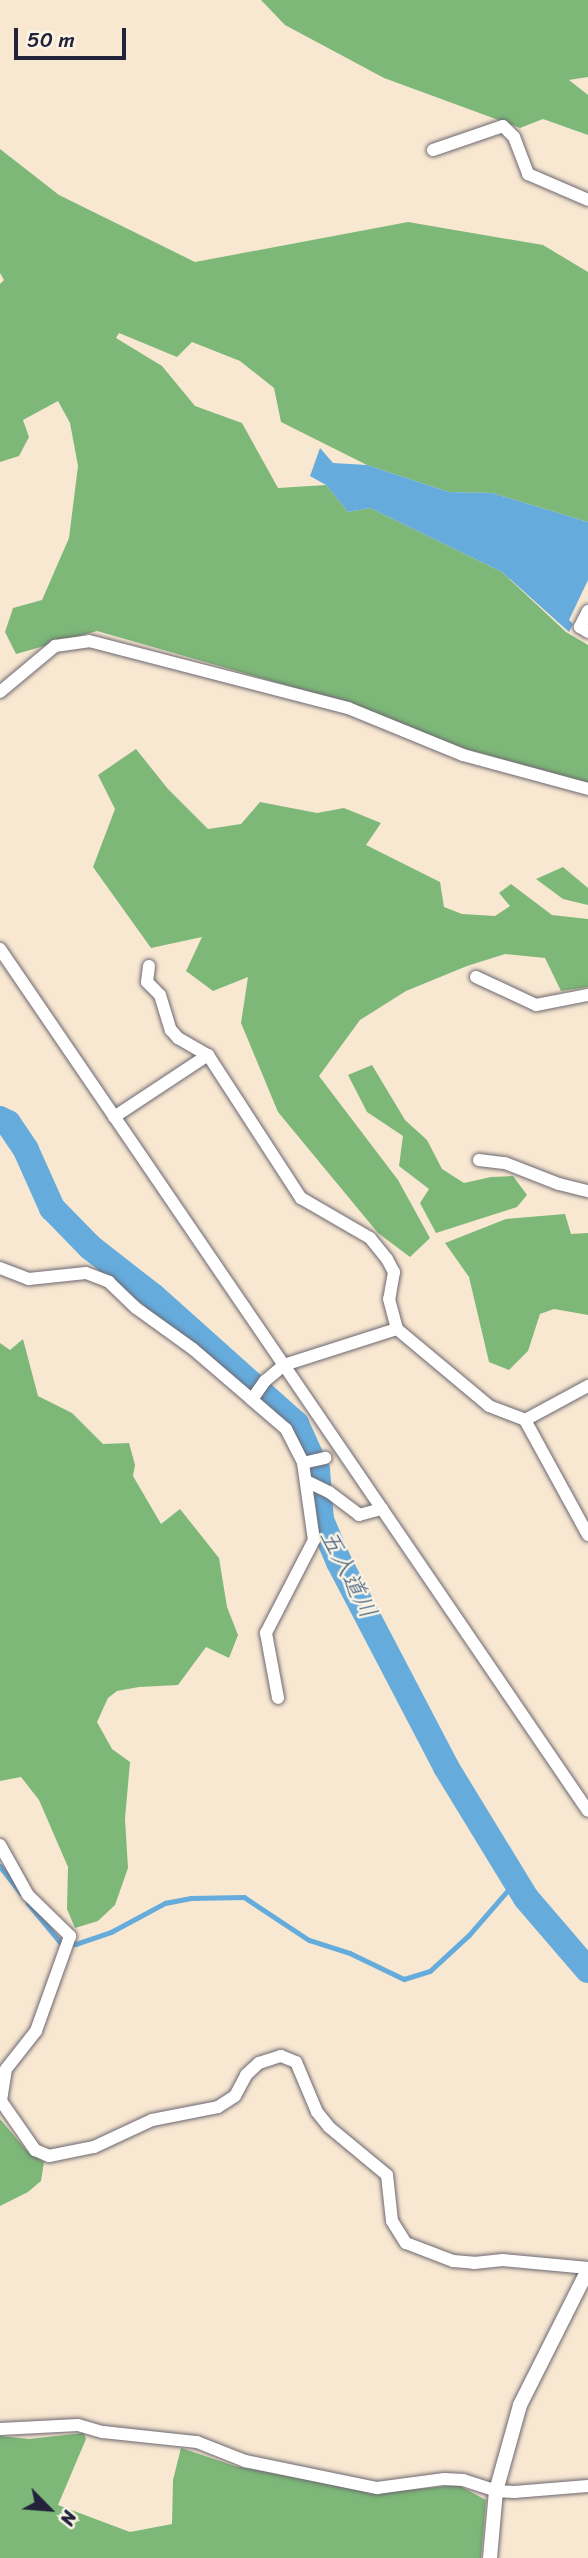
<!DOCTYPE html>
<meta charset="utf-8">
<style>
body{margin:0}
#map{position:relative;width:588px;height:2558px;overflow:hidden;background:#f8e8d2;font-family:Sriracha,"Klee One",sans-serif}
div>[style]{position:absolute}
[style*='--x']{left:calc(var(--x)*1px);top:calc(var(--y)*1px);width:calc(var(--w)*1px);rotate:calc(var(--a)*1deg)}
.forest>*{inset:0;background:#7db878}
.water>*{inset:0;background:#65abdb}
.stream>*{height:4.5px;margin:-2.25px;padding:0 2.25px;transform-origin:2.25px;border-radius:2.25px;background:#65abdb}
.river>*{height:26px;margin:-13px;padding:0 13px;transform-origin:13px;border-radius:13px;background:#65abdb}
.roads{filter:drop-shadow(0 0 2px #6d6770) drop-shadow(0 0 2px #6d6770)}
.minor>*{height:12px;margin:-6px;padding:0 6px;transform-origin:6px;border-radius:6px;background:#fff}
.tertiary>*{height:14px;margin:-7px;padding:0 7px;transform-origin:7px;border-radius:7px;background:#fff}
span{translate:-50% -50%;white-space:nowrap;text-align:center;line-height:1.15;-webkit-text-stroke:5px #fcf5e5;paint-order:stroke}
.water-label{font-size:24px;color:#3d597b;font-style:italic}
.north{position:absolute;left:14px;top:2474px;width:70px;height:70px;-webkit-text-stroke:5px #fcf5e5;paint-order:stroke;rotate:115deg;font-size:19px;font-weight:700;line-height:28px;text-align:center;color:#22223b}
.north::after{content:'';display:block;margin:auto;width:24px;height:32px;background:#22223b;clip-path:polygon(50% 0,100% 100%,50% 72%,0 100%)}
.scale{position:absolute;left:14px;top:28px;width:112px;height:32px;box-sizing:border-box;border:4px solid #22223b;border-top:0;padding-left:9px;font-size:21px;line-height:24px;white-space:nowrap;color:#22223b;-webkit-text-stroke:5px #fcf5e5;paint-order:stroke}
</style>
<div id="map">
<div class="forest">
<i style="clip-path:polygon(261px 0,588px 0,588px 77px,569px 80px,588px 95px,588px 135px,543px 119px,520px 128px,384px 78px,285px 25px)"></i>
<i style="clip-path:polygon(0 149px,59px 195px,195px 262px,408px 222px,543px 245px,588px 272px,588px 522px,492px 493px,449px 492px,367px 465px,281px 422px,274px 388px,240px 361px,192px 342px,177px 357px,119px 333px,116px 338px,162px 366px,195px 406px,242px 423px,278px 488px,326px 485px,348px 512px,370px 508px,502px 572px,566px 632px,588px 645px,588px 783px,463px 748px,345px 702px,97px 631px,16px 654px,5px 632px,13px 608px,42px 600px,69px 538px,78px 466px,70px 423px,58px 401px,23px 420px,29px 437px,19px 456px,0 462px,0 284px,4px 280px,0 273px)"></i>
<i style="clip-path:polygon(136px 749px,168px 789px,208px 829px,241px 824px,260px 802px,317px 813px,344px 808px,381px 823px,366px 845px,440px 882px,444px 907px,462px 914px,495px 916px,510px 906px,499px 893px,511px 884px,552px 915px,588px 919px,588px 987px,561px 991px,545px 958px,505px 954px,467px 966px,406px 991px,360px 1020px,319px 1076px,398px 1180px,430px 1238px,410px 1257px,378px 1233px,278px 1112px,241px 1023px,248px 977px,213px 991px,186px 971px,202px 937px,151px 948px,93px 867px,115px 809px,98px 775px)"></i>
<i style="clip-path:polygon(563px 867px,588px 888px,588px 905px,563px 899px,536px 879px)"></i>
<i style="clip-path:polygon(372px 1065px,405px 1120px,427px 1140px,442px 1169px,464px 1183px,491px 1177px,513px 1176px,527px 1195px,517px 1207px,436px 1233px,420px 1203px,429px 1189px,399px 1166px,403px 1136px,367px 1112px,348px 1075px)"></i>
<i style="clip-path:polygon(565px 1214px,571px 1234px,588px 1233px,588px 1315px,554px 1309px,540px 1314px,528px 1351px,509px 1370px,489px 1362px,469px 1277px,445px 1243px,506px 1219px)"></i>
<i style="clip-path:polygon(23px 1339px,38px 1396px,72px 1413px,103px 1444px,129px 1443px,135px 1465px,133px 1476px,161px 1524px,180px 1509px,219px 1558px,227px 1607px,238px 1635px,229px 1658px,206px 1647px,178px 1685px,139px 1687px,117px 1691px,108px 1698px,97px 1722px,112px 1749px,130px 1762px,125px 1819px,128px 1868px,115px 1905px,98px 1921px,75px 1928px,67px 1909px,68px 1867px,39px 1800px,21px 1777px,0 1781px,0 1343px,10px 1350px)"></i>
<i style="clip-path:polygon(0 2119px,27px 2151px,44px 2162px,41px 2181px,28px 2192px,0 2206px)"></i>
<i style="clip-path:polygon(84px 2433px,86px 2439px,58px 2505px,130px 2532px,172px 2524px,173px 2480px,181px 2448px,235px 2466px,378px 2493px,458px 2485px,486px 2500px,481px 2558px,0 2558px,0 2436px,29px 2439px)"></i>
</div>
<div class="water">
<i style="clip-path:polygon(320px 448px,333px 463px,367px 465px,449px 492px,492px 493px,588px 522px,588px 580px,569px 620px,573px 624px,569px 632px,502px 572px,370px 508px,348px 512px,326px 485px,310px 476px)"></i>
</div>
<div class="stream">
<i style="--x:0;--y:1866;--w:34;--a:52"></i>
<i style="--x:28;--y:1903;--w:52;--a:50.5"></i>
<i style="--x:61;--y:1943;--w:15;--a:4"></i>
<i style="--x:76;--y:1944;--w:37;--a:-19"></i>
<i style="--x:111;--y:1932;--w:61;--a:-28.2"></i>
<i style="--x:165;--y:1903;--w:26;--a:-11"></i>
<i style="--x:191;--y:1898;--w:53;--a:-1.1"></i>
<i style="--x:244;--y:1897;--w:78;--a:33.5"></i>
<i style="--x:309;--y:1940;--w:43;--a:17.6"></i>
<i style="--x:350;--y:1953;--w:60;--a:25.7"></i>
<i style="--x:404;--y:1979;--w:27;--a:-17"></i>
<i style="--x:430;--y:1971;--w:53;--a:-42.7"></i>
<i style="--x:469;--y:1935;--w:72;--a:-49"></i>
</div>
<div class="river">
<i style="--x:0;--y:1119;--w:9;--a:27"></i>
<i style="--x:8;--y:1123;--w:32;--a:56"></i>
<i style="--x:26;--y:1150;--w:64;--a:65.9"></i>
<i style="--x:52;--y:1208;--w:54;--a:45.7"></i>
<i style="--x:90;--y:1247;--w:81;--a:38"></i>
<i style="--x:154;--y:1297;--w:191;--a:41.8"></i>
<i style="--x:296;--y:1424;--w:51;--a:65.5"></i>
<i style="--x:317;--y:1470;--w:50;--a:85.4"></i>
<i style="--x:321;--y:1520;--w:46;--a:66.8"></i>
<i style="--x:339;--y:1562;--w:231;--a:62.4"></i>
<i style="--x:446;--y:1767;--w:153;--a:58.6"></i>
<i style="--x:526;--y:1898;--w:95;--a:49.3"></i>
</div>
<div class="roads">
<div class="minor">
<i style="--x:433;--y:150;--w:74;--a:-18.9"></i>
<i style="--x:503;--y:126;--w:16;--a:45"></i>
<i style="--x:514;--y:137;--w:40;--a:69"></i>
<i style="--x:528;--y:174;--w:65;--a:23.4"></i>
<i style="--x:588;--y:611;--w:18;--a:117"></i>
<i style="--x:580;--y:627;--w:9;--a:32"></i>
<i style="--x:0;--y:692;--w:72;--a:-39.9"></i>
<i style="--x:55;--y:646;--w:34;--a:-8"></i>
<i style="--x:89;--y:641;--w:268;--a:14.5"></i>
<i style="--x:348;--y:708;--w:124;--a:22.2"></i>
<i style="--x:463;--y:755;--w:130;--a:15.2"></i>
<i style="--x:0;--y:949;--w:1043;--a:55.7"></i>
<i style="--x:149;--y:966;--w:16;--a:97"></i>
<i style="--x:147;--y:982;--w:18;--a:45"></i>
<i style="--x:160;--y:995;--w:37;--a:73"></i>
<i style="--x:171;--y:1030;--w:11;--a:49"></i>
<i style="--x:178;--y:1038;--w:34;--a:30"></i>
<i style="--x:208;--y:1055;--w:171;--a:57"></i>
<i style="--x:301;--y:1198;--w:80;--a:30.1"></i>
<i style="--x:370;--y:1238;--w:27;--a:51"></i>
<i style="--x:387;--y:1259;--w:15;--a:62"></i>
<i style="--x:394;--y:1272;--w:27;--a:100"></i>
<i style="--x:389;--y:1299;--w:31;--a:75"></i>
<i style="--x:397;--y:1329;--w:120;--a:39.9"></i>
<i style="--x:489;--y:1406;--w:39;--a:21"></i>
<i style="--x:525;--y:1420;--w:72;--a:-28.4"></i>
<i style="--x:476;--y:977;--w:66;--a:25"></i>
<i style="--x:536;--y:1005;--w:53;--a:-10.9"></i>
<i style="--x:114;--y:1117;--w:113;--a:-33.4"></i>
<i style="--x:479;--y:1160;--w:26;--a:7"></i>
<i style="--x:505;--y:1163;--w:58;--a:21.3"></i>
<i style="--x:559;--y:1184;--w:30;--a:14"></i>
<i style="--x:0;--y:1268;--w:31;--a:21"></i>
<i style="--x:29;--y:1279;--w:57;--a:-6"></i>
<i style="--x:86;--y:1273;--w:25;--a:21"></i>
<i style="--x:109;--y:1282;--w:37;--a:44"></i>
<i style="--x:136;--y:1308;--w:70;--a:35.7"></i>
<i style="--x:193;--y:1349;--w:123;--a:40.7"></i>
<i style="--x:286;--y:1429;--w:38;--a:63"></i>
<i style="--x:303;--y:1463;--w:78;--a:81.9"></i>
<i style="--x:314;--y:1540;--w:105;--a:117.3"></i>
<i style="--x:266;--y:1633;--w:66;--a:79.5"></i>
<i style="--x:253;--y:1398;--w:21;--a:-55"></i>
<i style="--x:265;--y:1381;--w:25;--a:-40"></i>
<i style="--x:284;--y:1365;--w:119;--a:-17.7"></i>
<i style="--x:525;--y:1420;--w:131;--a:61.3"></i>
<i style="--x:303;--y:1463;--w:23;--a:-13"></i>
<i style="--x:306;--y:1481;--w:25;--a:26"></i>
<i style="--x:329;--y:1492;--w:38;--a:37"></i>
<i style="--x:359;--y:1515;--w:24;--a:-15"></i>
<i style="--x:0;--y:1845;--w:57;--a:60.8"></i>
<i style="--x:28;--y:1895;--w:59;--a:44.3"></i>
<i style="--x:70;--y:1936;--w:101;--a:109.7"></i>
<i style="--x:36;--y:2031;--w:48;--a:128.3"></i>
<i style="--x:6;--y:2069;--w:32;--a:99"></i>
<i style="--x:1;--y:2101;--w:60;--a:55.2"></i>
<i style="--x:35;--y:2150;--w:15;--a:23"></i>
<i style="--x:49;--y:2156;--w:46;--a:-11.3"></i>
<i style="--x:94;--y:2147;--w:64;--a:-25"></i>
<i style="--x:152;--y:2120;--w:67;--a:-11.1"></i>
<i style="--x:218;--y:2107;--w:20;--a:-33"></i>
<i style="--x:235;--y:2096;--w:24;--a:-62"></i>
<i style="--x:246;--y:2075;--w:18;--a:-43"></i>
<i style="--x:259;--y:2063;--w:23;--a:-18"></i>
<i style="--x:281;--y:2056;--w:16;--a:22"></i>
<i style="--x:296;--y:2062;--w:54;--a:67.2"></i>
<i style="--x:317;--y:2112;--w:19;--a:51"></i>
<i style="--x:329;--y:2127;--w:75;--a:39.6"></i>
<i style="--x:387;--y:2175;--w:46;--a:83.8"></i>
<i style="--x:392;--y:2221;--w:26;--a:58"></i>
<i style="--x:406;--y:2243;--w:50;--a:21"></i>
<i style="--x:453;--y:2261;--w:21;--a:5"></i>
<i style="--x:474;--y:2263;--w:29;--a:-6"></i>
<i style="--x:503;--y:2260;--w:85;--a:5.4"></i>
<i style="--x:0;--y:2429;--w:78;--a:-2.9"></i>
<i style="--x:78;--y:2425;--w:26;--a:16"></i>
<i style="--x:103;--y:2432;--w:95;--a:6.1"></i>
<i style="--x:197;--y:2442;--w:52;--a:21.6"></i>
<i style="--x:245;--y:2461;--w:135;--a:11.6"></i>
<i style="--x:377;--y:2488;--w:68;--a:-7.7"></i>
<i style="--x:444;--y:2479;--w:19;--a:3"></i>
<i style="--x:463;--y:2480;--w:35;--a:18"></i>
<i style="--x:496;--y:2491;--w:18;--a:3"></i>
<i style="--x:514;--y:2492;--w:74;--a:-4.6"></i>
</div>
<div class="tertiary">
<i style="--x:490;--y:2558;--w:67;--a:-84.9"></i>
<i style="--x:496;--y:2491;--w:89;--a:-74.4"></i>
<i style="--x:520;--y:2405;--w:151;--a:-63.3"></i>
</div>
</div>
<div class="water-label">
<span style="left:348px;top:1574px;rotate:63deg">五入道川</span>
</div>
<div class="north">N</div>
<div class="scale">50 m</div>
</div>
